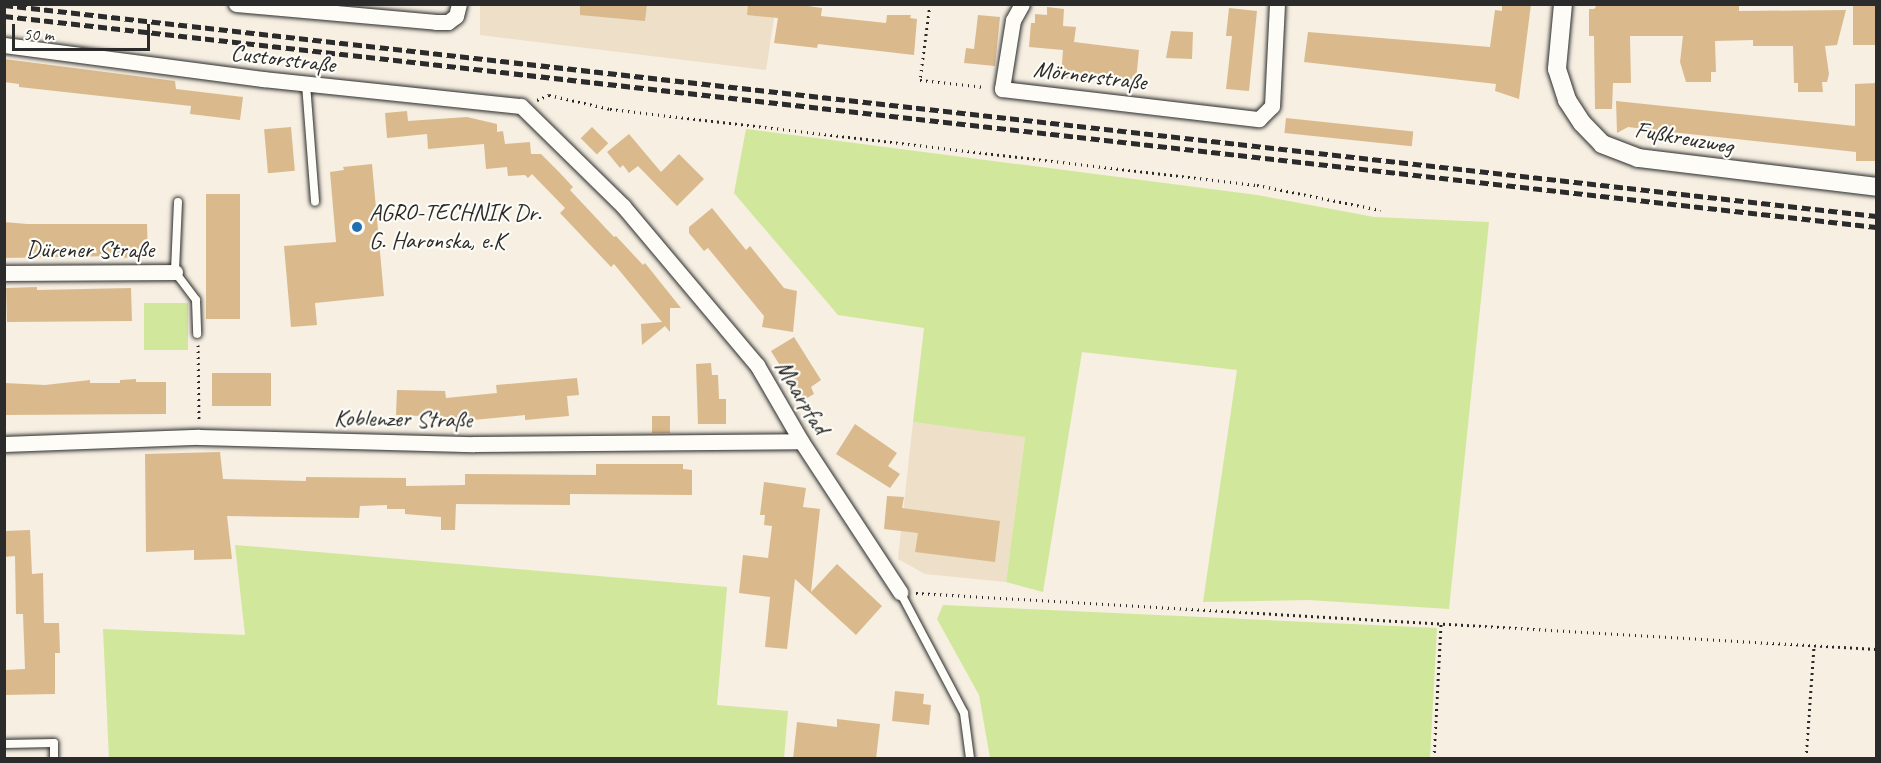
<!DOCTYPE html>
<meta charset="utf-8">
<style>
body{margin:0}
#map{position:relative;width:1881px;height:763px;overflow:hidden;background:#f6efe2;font-family:Caveat,sans-serif}
div>[style]{position:absolute}
[style*='--x']{left:calc(var(--x)*1px);top:calc(var(--y)*1px);width:calc(var(--w)*1px);rotate:calc(var(--a)*1deg)}
.built>*{inset:0;background:#eedfc8}
.green>*{inset:0;background:#d1e79c;transform-origin:0 0}
.building>*{inset:0;background:#daba8d;transform-origin:0 0}
.path>*{height:3px;margin-top:-1.5px;transform-origin:0;background:repeating-linear-gradient(90deg,#2b2b2b 0 1.5px,transparent 0 6px)}
.roads{filter:drop-shadow(0 0 2px #2b2b2b) drop-shadow(0 0 2px #2b2b2b)}
.service>*{height:8px;margin:-4px;padding:0 4px;transform-origin:4px;border-radius:4px;background:#fdfcf7}
.minor>*{height:15px;margin:-7.5px;padding:0 7.5px;transform-origin:7.5px;border-radius:7.5px;background:#fdfcf7}
.tertiary>*{height:18px;margin:-9px;padding:0 9px;transform-origin:9px;border-radius:9px;background:#fdfcf7}
.rail>*{height:4.5px;margin-top:-2.25px;transform-origin:0;background:repeating-linear-gradient(90deg,#2b2b2b 0 9px,transparent 0 13.5px)}
.dots>*{width:16px;height:16px;translate:-50% -50%;box-sizing:border-box;border:3px solid #fdfcf7;border-radius:50%}
span{translate:-50% -50%;white-space:nowrap;text-align:center;line-height:1.15;-webkit-text-stroke:4.5px #fdfcf7;paint-order:stroke}
.street-label{font-size:24px;color:#2b2b2b}
.poi-label{font-size:24px;color:#2b2b2b}
.left{translate:0 -50%;text-align:left}
.frame{position:absolute;inset:0;border:6px solid #2b2b2b;pointer-events:none}
.scale{position:absolute;left:12px;top:24px;width:138px;height:27px;box-sizing:border-box;border:3px solid #2b2b2b;border-top:0;padding-left:8px;font-size:18px;line-height:21px;white-space:nowrap;color:#2b2b2b;-webkit-text-stroke:4px #fdfcf7;paint-order:stroke}
</style>
<div id="map">
<div class="built">
<i style="clip-path:polygon(480px 5px,776px 5px,766px 70px,480px 35px)"></i>
<i style="clip-path:polygon(913px 422px,1025px 436px,1006px 582px,925px 574px,898px 559px)"></i>
</div>
<div class="green">
<i style="clip-path:polygon(746px 129px,1257px 195px,1374px 217px,1489px 222px,1449px 609px,1308px 600px,1203px 602px,1237px 370px,1082px 352px,1043px 592px,1006px 582px,1025px 437px,913px 422px,924px 328px,838px 315px,734px 193px)"></i>
<i style="left:144px;top:303px;width:44px;height:47px"></i>
<i style="clip-path:polygon(235px 545px,727px 587px,717px 705px,788px 711px,784px 758px,109px 758px,103px 629px,245px 635px)"></i>
<i style="clip-path:polygon(943px 605px,1437px 628px,1430px 758px,990px 758px,979px 695px,937px 619px)"></i>
</div>
<div class="building">
<i style="clip-path:polygon(580px 4px,647px 4px,645px 21px,580px 15px)"></i>
<i style="clip-path:polygon(748px 4px,793px 4px,822px 8px,821px 16px,886px 23px,887px 15px,911px 15px,910px 18px,917px 19px,914px 55px,818px 44px,817px 48px,774px 43px,778px 18px,747px 15px)"></i>
<i style="clip-path:polygon(1502px 4px,1531px 4px,1519px 99px,1495px 91px,1496px 84px,1304px 62px,1308px 32px,1490px 47px,1495px 10px,1502px 11px)"></i>
<i style="clip-path:polygon(1598px 4px,1739px 4px,1739px 11px,1846px 10px,1837px 45px,1825px 46px,1829px 74px,1827px 82px,1822px 82px,1823px 92px,1798px 92px,1798px 83px,1794px 83px,1793px 46px,1753px 46px,1753px 40px,1715px 41px,1716px 72px,1711px 72px,1711px 82px,1686px 82px,1680px 62px,1683px 36px,1630px 36px,1631px 83px,1613px 83px,1612px 109px,1595px 109px,1594px 36px,1589px 36px,1589px 9px,1594px 9px)"></i>
<i style="left:1853px;top:4px;width:23px;height:41px"></i>
<i style="clip-path:polygon(1047px 7px,1064px 9px,1063px 26px,1076px 27px,1074px 42px,1139px 50px,1136px 81px,1080px 77px,1080px 81px,1061px 77px,1063px 50px,1029px 47px,1031px 23px,1035px 23px,1035px 14px,1047px 15px)"></i>
<i style="clip-path:polygon(1229px 8px,1257px 11px,1249px 91px,1226px 89px,1232px 36px,1226px 36px)"></i>
<i style="clip-path:polygon(978px 15px,1000px 17px,995px 66px,964px 63px,966px 48px,974px 49px)"></i>
<i style="clip-path:polygon(1171px 31px,1193px 32px,1192px 59px,1166px 58px)"></i>
<i style="clip-path:polygon(4px 59px,175px 81px,176px 89px,243px 97px,240px 120px,190px 114px,191px 106px,19px 87px,19px 84px,4px 82px)"></i>
<i style="clip-path:polygon(1876px 83px,1876px 161px,1856px 161px,1856px 152px,1652px 130px,1628px 127px,1617px 133px,1616px 101px,1855px 126px,1855px 84px)"></i>
<i style="clip-path:polygon(407px 111px,408px 121px,467px 117px,497px 124px,497px 132px,503px 131px,505px 144px,530px 142px,531px 154px,541px 154px,559px 172px,573px 187px,570px 190px,614px 237px,616px 236px,643px 265px,645px 263px,681px 308px,670px 308px,670px 332px,665px 326px,642px 345px,641px 324px,662px 322px,614px 264px,611px 267px,560px 213px,565px 208px,532px 174px,528px 178px,525px 175px,508px 176px,507px 167px,486px 169px,484px 144px,428px 149px,427px 134px,387px 138px,385px 113px)"></i>
<i style="left:1286px;top:118px;width:128px;height:15px;rotate:6deg"></i>
<i style="left:291px;top:127px;width:44px;height:27px;rotate:85deg"></i>
<i style="left:592px;top:127px;width:23px;height:16px;rotate:45deg"></i>
<i style="clip-path:polygon(629px 134px,661px 172px,679px 154px,704px 179px,677px 206px,638px 166px,629px 173px,623px 165px,620px 168px,607px 152px)"></i>
<i style="clip-path:polygon(372px 164px,384px 296px,315px 303px,317px 325px,291px 327px,284px 246px,336px 242px,330px 172px,344px 170px,343px 167px)"></i>
<i style="left:206px;top:194px;width:34px;height:125px"></i>
<i style="clip-path:polygon(712px 208px,746px 250px,750px 246px,784px 288px,797px 291px,793px 332px,762px 327px,764px 316px,708px 248px,704px 251px,689px 233px,689px 227px)"></i>
<i style="clip-path:polygon(4px 222px,27px 224px,147px 224px,148px 257px,117px 258px,117px 256px,4px 258px)"></i>
<i style="clip-path:polygon(37px 287px,37px 290px,131px 288px,132px 321px,7px 322px,6px 288px)"></i>
<i style="clip-path:polygon(794px 337px,821px 380px,811px 387px,814px 394px,802px 401px,771px 351px)"></i>
<i style="clip-path:polygon(711px 363px,712px 375px,718px 375px,719px 399px,726px 399px,726px 424px,698px 424px,696px 364px)"></i>
<i style="left:271px;top:373px;width:33px;height:59px;rotate:90deg"></i>
<i style="clip-path:polygon(577px 378px,579px 395px,567px 396px,569px 416px,525px 420px,525px 415px,473px 420px,472px 418px,396px 415px,397px 390px,445px 391px,446px 398px,497px 393px,496px 385px)"></i>
<i style="clip-path:polygon(136px 379px,136px 382px,166px 382px,166px 414px,4px 415px,4px 383px,45px 385px,90px 380px,90px 383px,120px 383px,120px 380px)"></i>
<i style="left:652px;top:416px;width:18px;height:17px"></i>
<i style="clip-path:polygon(855px 424px,897px 453px,888px 466px,900px 474px,890px 488px,836px 454px)"></i>
<i style="clip-path:polygon(220px 452px,223px 479px,306px 481px,306px 477px,406px 478px,406px 486px,465px 485px,465px 474px,596px 475px,596px 464px,683px 464px,683px 469px,692px 470px,692px 495px,570px 494px,570px 505px,456px 504px,455px 530px,441px 530px,441px 517px,405px 514px,405px 509px,387px 509px,387px 505px,360px 506px,359px 518px,227px 516px,232px 559px,194px 560px,194px 550px,146px 552px,145px 454px)"></i>
<i style="clip-path:polygon(764px 482px,806px 488px,803px 507px,820px 509px,811px 592px,837px 564px,882px 606px,856px 635px,795px 579px,787px 649px,765px 647px,770px 597px,739px 593px,743px 555px,768px 558px,772px 526px,764px 525px,765px 515px,760px 515px)"></i>
<i style="clip-path:polygon(887px 496px,904px 497px,902px 508px,1000px 521px,995px 562px,915px 552px,918px 533px,884px 529px)"></i>
<i style="clip-path:polygon(30px 530px,32px 574px,43px 573px,44px 623px,59px 623px,60px 653px,55px 653px,55px 694px,4px 695px,4px 670px,25px 669px,23px 614px,16px 614px,15px 556px,4px 557px,4px 531px)"></i>
<i style="clip-path:polygon(895px 691px,924px 694px,923px 704px,931px 705px,929px 725px,892px 721px)"></i>
<i style="clip-path:polygon(837px 719px,880px 724px,876px 759px,793px 759px,797px 722px,837px 727px)"></i>
</div>
<div class="path">
<i style="--x:930;--y:4;--w:77;--a:97.5"></i>
<i style="--x:920;--y:80;--w:66;--a:6.1"></i>
<i style="--x:537;--y:100;--w:13;--a:-23"></i>
<i style="--x:549;--y:95;--w:63;--a:12.9"></i>
<i style="--x:610;--y:109;--w:651;--a:6.7"></i>
<i style="--x:1257;--y:185;--w:126;--a:11.4"></i>
<i style="--x:198;--y:345;--w:77;--a:89.3"></i>
<i style="--x:916;--y:593;--w:962;--a:3.34"></i>
<i style="--x:1434;--y:758;--w:134;--a:-87"></i>
<i style="--x:1806;--y:758;--w:112;--a:-85.9"></i>
</div>
<div class="roads">
<div class="service">
<i style="--x:306;--y:84;--w:118;--a:85.6"></i>
<i style="--x:178;--y:202;--w:70;--a:92.5"></i>
<i style="--x:175;--y:272;--w:35;--a:53"></i>
<i style="--x:196;--y:300;--w:34;--a:88"></i>
<i style="--x:900;--y:592;--w:137;--a:62.1"></i>
<i style="--x:964;--y:713;--w:45;--a:82.4"></i>
<i style="--x:4;--y:744;--w:50;--a:-1.1"></i>
<i style="--x:54;--y:743;--w:15;--a:90"></i>
</div>
<div class="minor">
<i style="--x:236;--y:4;--w:201;--a:5.1"></i>
<i style="--x:436;--y:22;--w:12;--a:0"></i>
<i style="--x:448;--y:22;--w:10;--a:-37"></i>
<i style="--x:456;--y:16;--w:12;--a:-76"></i>
<i style="--x:1022;--y:4;--w:18;--a:119"></i>
<i style="--x:1013;--y:20;--w:70;--a:99.1"></i>
<i style="--x:1002;--y:89;--w:259;--a:6.7"></i>
<i style="--x:1259;--y:119;--w:18;--a:-45"></i>
<i style="--x:1272;--y:106;--w:102;--a:-87.2"></i>
<i style="--x:4;--y:45;--w:261;--a:7.5"></i>
<i style="--x:263;--y:79;--w:259;--a:6"></i>
<i style="--x:521;--y:106;--w:143;--a:44.4"></i>
<i style="--x:623;--y:206;--w:208;--a:49.9"></i>
<i style="--x:757;--y:365;--w:88;--a:59.9"></i>
<i style="--x:801;--y:441;--w:181;--a:56.7"></i>
<i style="--x:4;--y:273;--w:171;--a:-0.3"></i>
<i style="--x:4;--y:444;--w:195;--a:-2.1"></i>
<i style="--x:199;--y:437;--w:275;--a:1.5"></i>
<i style="--x:474;--y:444;--w:327;--a:-0.5"></i>
</div>
<div class="tertiary">
<i style="--x:1563;--y:4;--w:65;--a:95.3"></i>
<i style="--x:1557;--y:69;--w:33;--a:72"></i>
<i style="--x:1567;--y:100;--w:27;--a:57"></i>
<i style="--x:1582;--y:123;--w:29;--a:46"></i>
<i style="--x:1602;--y:144;--w:39;--a:21"></i>
<i style="--x:1638;--y:158;--w:240;--a:6.9"></i>
</div>
</div>
<div class="rail">
<i style="--x:4;--y:5;--w:1884;--a:6.43"></i>
<i style="--x:4;--y:16;--w:1884;--a:6.43"></i>
</div>
<div class="dots">
<i style="left:357px;top:227px;background:#1f6fb2"></i>
</div>
<div class="street-label">
<span style="left:283px;top:59px;rotate:7deg">Custorstraße</span>
<span style="left:1090px;top:76px;rotate:7deg">Mörnerstraße</span>
<span style="left:1684px;top:138px;rotate:10deg">Fußkreuzweg</span>
<span style="left:90px;top:250px">Dürener Straße</span>
<span style="left:802px;top:397px;rotate:59deg">Maarpfad</span>
<span style="left:403px;top:419px;rotate:1deg">Koblenzer Straße</span>
</div>
<div class="poi-label">
<span class="left" style="left:369px;top:227px">AGRO-TECHNIK Dr.<br>G. Haronska, e.K</span>
</div>
<div class="frame"></div>
<div class="scale">50 m</div>
</div>
